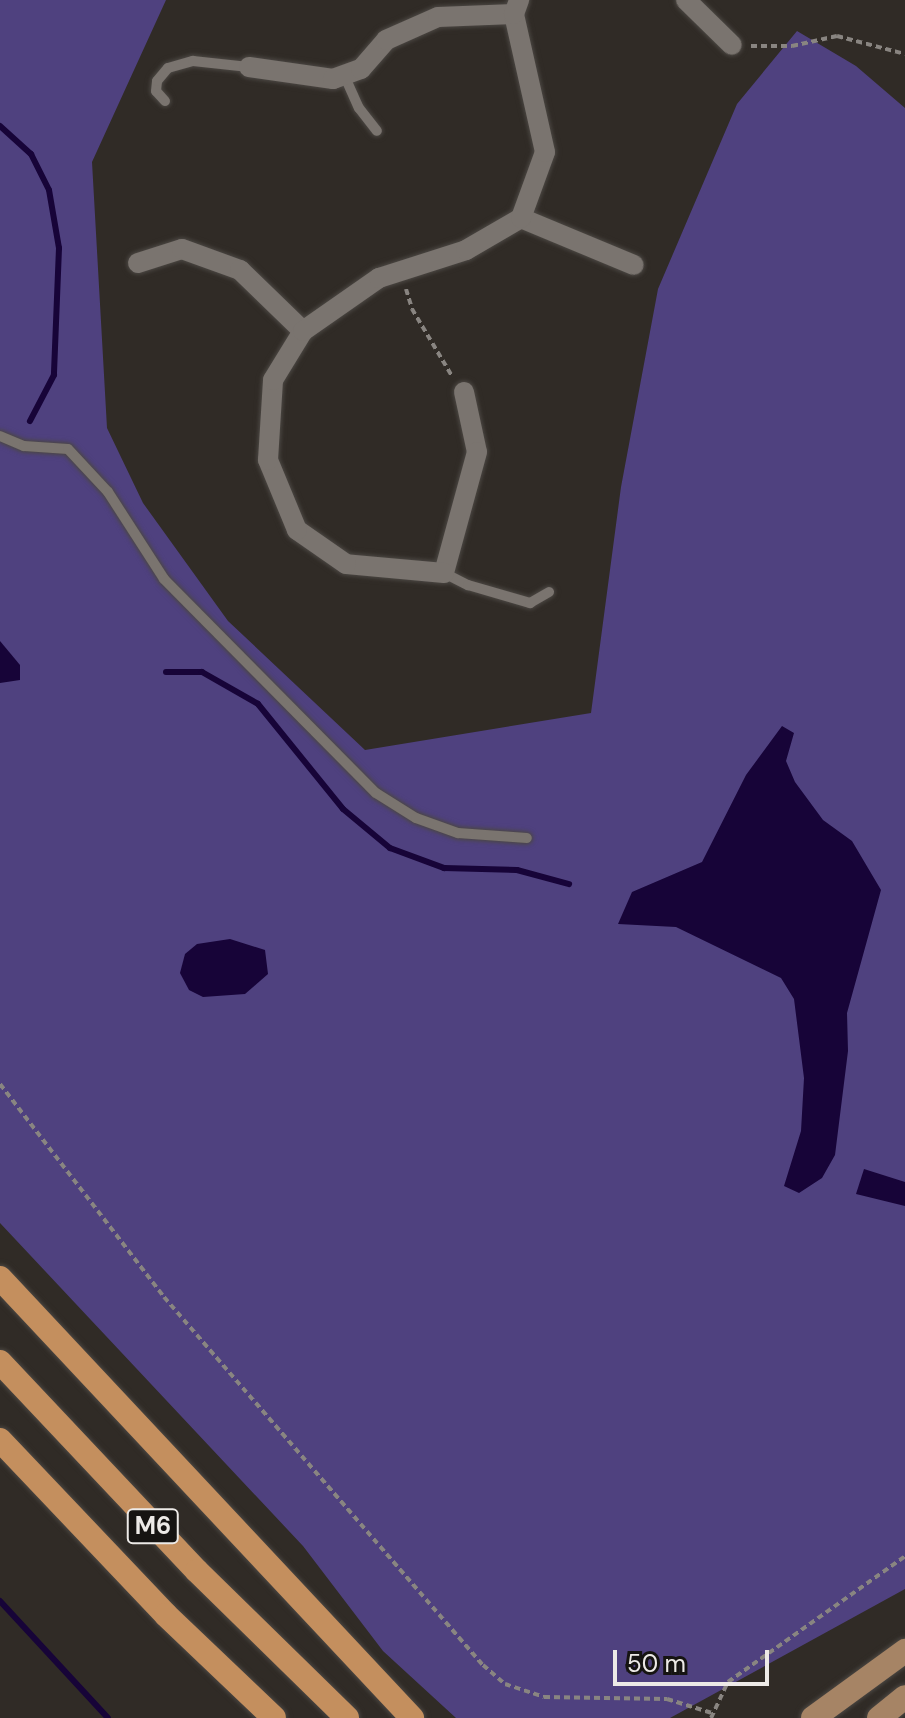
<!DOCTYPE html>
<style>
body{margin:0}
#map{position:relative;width:905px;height:1718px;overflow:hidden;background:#302b26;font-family:"DM Sans",sans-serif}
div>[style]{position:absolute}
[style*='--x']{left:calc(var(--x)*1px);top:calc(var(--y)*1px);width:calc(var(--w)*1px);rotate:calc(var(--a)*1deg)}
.green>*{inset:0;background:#4f417f}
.water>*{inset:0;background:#170438}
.stream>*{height:6px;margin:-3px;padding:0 3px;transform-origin:3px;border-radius:3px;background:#170438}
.path>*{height:4px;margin-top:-2px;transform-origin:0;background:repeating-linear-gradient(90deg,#898581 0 6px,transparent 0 10px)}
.roads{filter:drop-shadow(0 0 2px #4b4743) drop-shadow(0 0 2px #4b4743)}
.lane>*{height:10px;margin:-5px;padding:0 5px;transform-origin:5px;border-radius:5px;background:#7a746f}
.street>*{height:20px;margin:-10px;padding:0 10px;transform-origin:10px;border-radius:10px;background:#7a746f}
.primary>*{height:24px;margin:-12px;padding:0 12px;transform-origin:12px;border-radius:12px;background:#a68465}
.highway>*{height:24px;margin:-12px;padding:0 12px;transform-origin:12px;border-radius:12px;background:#c48f5e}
span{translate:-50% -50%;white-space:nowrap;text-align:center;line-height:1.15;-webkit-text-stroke:7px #161412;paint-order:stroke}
.shield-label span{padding:2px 6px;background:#161412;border:2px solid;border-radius:6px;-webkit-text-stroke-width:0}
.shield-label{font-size:24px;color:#edeae7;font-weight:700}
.scale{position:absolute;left:613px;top:1650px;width:156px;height:36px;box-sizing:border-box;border:4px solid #edeae7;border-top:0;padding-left:10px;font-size:24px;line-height:28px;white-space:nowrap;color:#edeae7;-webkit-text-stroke:6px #161412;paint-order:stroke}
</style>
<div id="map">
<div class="green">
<i style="clip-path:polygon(0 0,166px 0,92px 162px,107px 428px,143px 503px,228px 621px,365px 750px,591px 713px,621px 487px,658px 289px,737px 104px,797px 31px,856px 66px,905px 108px,905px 1589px,670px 1718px,456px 1718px,383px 1651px,303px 1546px,0 1223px)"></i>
</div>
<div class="water">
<i style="clip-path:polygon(0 641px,20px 665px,20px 680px,0 683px)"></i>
<i style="clip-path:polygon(782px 726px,794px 733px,786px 761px,795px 782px,823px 820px,852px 841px,881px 890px,847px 1013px,848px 1051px,835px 1155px,822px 1178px,799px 1193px,784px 1186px,801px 1131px,804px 1078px,794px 999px,781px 978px,676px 927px,618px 924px,632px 892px,702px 862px,746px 775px)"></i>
<i style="clip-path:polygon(230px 939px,265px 950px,268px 974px,245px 994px,203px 997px,189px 990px,180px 973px,185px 954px,197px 944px)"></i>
<i style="clip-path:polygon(864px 1169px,905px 1182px,905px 1206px,856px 1194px)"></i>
</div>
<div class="stream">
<i style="--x:0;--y:126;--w:42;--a:42.1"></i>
<i style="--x:31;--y:154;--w:40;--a:63.4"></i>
<i style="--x:49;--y:190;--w:59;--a:80.2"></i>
<i style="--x:59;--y:248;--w:127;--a:92.3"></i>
<i style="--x:54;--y:375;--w:52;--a:117.6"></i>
<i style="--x:166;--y:672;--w:36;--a:0"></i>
<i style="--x:202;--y:672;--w:64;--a:29.7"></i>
<i style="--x:258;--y:704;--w:135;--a:51"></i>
<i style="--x:343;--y:809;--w:61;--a:39.7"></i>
<i style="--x:390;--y:848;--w:58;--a:20.3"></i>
<i style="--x:444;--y:868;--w:73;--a:1.6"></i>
<i style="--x:517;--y:870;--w:54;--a:15.1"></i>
<i style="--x:0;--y:1601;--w:159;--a:47.3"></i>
</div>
<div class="path">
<i style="--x:751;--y:46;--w:41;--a:0"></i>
<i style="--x:792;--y:46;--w:46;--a:-12.5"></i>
<i style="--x:837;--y:36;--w:70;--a:14.8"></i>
<i style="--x:406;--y:289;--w:21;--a:73"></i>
<i style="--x:412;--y:309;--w:78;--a:59.2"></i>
<i style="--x:0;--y:1084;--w:269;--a:52.4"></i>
<i style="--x:164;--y:1297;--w:487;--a:49.1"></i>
<i style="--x:483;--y:1665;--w:29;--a:41"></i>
<i style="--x:505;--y:1684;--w:41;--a:18.4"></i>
<i style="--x:544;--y:1697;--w:123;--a:0.9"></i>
<i style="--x:667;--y:1699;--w:47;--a:17.3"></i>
<i style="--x:711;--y:1718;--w:40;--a:-65"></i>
<i style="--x:728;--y:1682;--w:217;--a:-35.4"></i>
</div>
<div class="roads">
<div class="lane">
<i style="--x:345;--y:77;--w:34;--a:66"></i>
<i style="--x:359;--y:108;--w:29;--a:52"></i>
<i style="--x:165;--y:101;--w:13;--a:-132"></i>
<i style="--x:156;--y:91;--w:10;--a:-84"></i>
<i style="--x:157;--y:81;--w:17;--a:-50"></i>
<i style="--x:168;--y:68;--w:26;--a:-16"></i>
<i style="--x:193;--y:61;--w:56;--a:6.1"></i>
<i style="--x:0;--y:436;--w:26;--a:23"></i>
<i style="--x:24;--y:446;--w:44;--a:3.9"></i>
<i style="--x:68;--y:449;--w:59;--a:47.1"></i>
<i style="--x:108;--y:492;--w:103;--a:57.2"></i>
<i style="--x:164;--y:579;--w:301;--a:45.3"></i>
<i style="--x:376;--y:793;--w:47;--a:32"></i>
<i style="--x:416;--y:818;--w:45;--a:19.7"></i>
<i style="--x:458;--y:833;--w:69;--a:4.1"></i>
<i style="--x:444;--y:573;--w:27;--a:27"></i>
<i style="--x:468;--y:585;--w:65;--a:16.2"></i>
<i style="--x:530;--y:603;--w:22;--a:-30"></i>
</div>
<div class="street">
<i style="--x:686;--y:0;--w:64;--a:44.4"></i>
<i style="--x:249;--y:67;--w:85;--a:8.1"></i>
<i style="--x:333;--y:79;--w:30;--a:-20"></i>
<i style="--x:361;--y:69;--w:38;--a:-49"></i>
<i style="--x:386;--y:40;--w:57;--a:-23.9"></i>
<i style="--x:438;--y:17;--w:76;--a:-2.3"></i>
<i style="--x:521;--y:218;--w:122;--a:22.6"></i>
<i style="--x:138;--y:263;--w:46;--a:-17.7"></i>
<i style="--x:182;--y:249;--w:62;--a:19.9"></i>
<i style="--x:240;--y:270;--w:88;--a:44.1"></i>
<i style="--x:464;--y:392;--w:61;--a:77.8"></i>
<i style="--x:477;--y:452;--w:125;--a:105.3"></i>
<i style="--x:444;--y:573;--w:98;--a:-174.8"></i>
<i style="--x:346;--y:564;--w:60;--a:-145.2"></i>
<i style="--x:297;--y:530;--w:76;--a:-112.5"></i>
<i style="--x:268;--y:460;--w:80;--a:-86.4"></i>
<i style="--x:273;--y:380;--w:57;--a:-58.5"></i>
<i style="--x:303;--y:331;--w:93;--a:-34.9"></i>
<i style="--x:379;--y:278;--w:91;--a:-17.8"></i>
<i style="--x:466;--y:250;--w:64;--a:-30.2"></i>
<i style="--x:521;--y:218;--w:70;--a:-70"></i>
<i style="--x:545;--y:152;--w:141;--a:-102.7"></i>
<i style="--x:514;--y:14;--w:15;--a:-70"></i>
</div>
<div class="primary">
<i style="--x:813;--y:1718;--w:114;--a:-36.1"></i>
<i style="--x:879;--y:1718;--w:33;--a:-39"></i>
</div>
<div class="highway">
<i style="--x:0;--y:1278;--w:603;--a:46.88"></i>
<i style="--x:0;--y:1362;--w:287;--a:46.7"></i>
<i style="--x:197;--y:1571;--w:210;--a:44.4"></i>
<i style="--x:0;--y:1440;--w:241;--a:46.5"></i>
<i style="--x:166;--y:1615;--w:149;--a:43.6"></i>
</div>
</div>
<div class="shield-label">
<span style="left:153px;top:1526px">M6</span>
</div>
<div class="scale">50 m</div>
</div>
